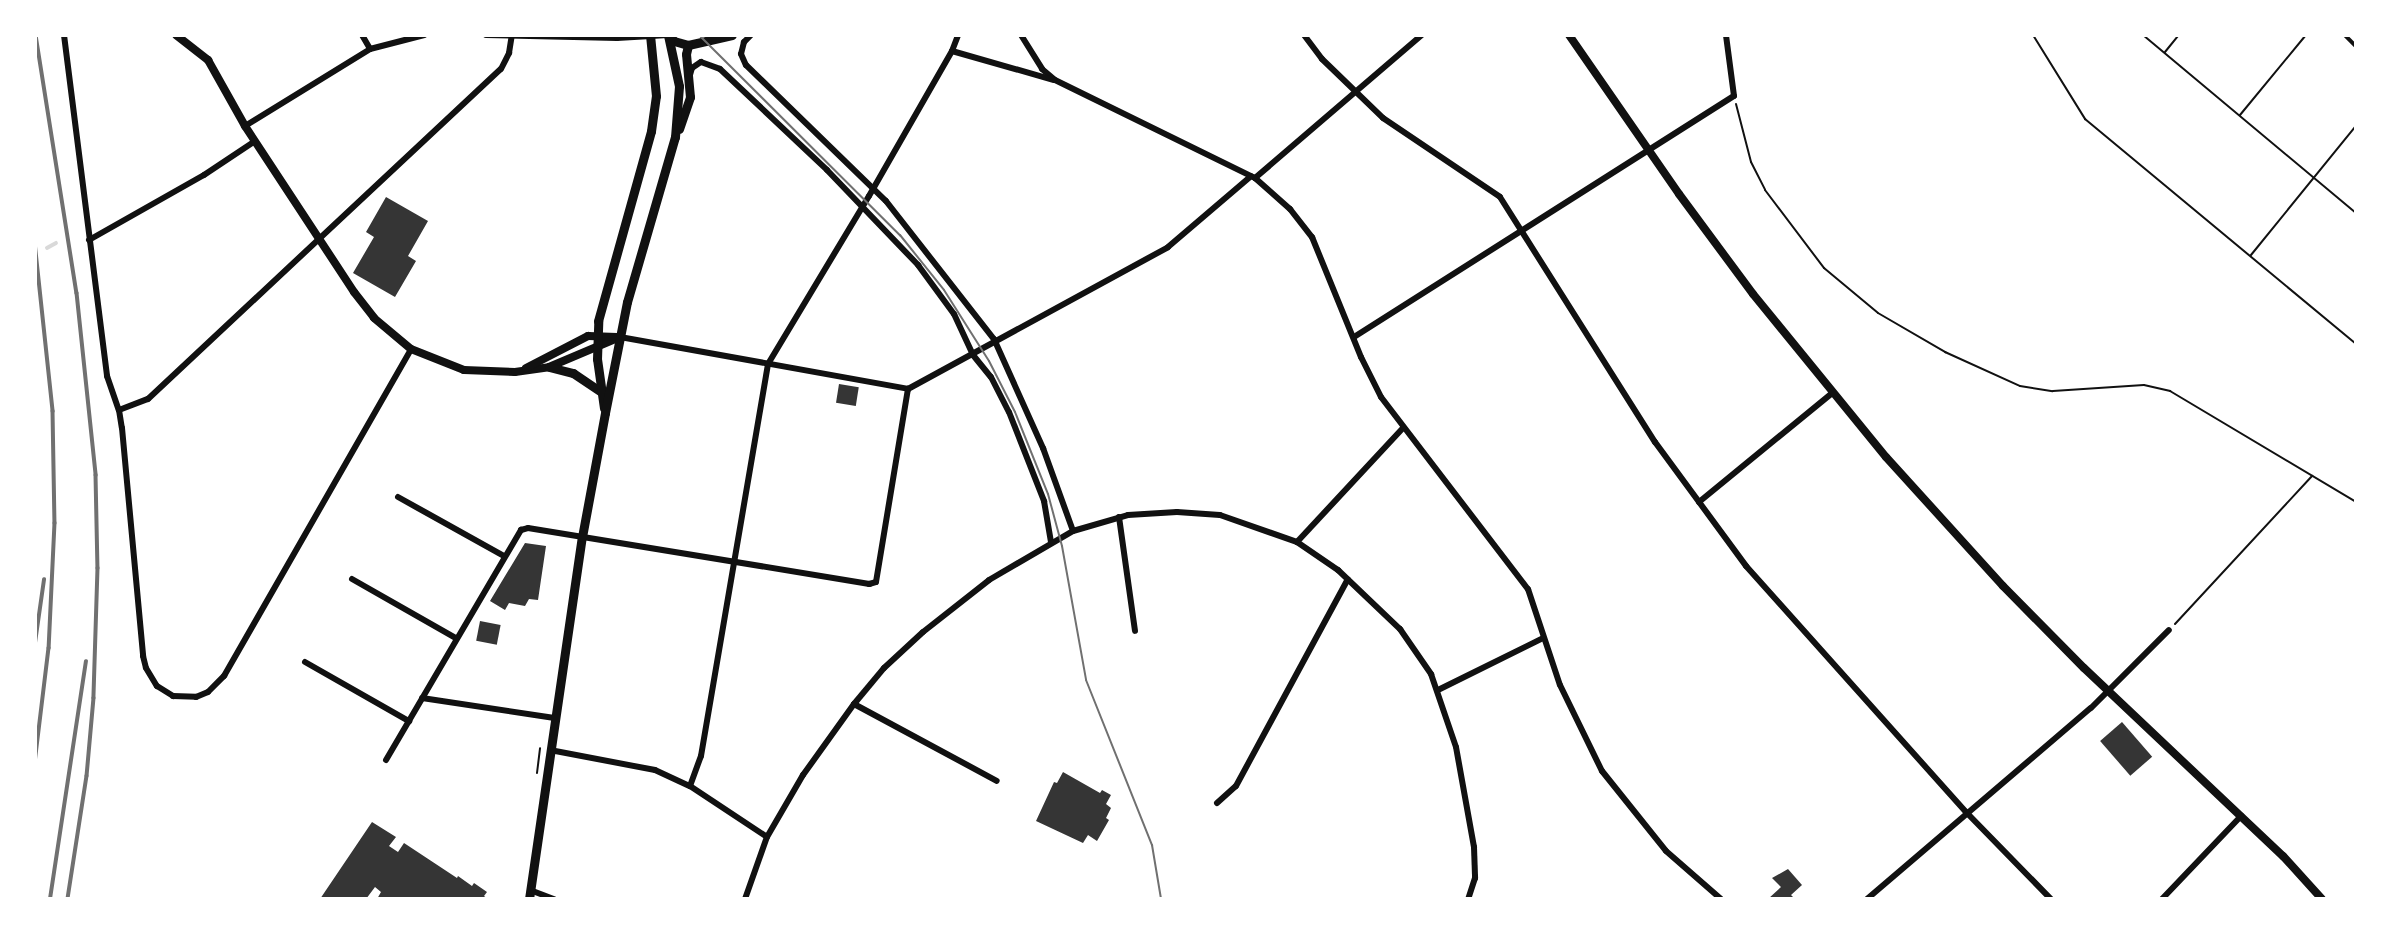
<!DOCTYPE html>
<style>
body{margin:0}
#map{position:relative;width:2391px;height:934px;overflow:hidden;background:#fff;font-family:"Noto Sans",sans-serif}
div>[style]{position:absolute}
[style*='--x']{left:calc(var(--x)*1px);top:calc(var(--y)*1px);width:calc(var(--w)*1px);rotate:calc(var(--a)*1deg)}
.stream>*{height:3.5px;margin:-1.75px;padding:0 1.75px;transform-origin:1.75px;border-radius:1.75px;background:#d9d9d9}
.building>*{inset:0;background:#353535;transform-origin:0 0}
.path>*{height:2px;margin:-1px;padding:0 1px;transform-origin:1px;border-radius:1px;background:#111}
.service>*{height:3.5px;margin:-1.75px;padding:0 1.75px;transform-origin:1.75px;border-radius:1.75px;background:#111}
.minor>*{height:6px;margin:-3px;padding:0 3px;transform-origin:3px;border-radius:3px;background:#111}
.tertiary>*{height:8px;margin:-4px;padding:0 4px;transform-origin:4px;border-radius:4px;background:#111}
.secondary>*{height:9px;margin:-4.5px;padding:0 4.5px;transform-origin:4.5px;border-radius:4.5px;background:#111}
.tram>*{height:2px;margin:-1px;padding:0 1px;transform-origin:1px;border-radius:1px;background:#707070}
.rail>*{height:3.5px;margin:-1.75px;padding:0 1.75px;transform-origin:1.75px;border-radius:1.75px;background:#707070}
span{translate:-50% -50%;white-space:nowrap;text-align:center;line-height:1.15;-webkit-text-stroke:5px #fff;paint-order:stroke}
.frame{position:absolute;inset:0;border:37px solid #fff;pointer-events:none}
</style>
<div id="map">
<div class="stream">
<i style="--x:47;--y:248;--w:10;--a:-29"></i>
</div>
<div class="building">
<i style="clip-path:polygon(386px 197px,428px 221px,408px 256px,416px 261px,395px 297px,353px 273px,374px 237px,366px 232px)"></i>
<i style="left:839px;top:384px;width:20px;height:19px;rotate:9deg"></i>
<i style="clip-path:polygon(525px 543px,546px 546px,538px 600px,529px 599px,525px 606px,509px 603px,505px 610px,490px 601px)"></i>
<i style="left:480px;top:621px;width:21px;height:20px;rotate:11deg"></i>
<i style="left:2122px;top:722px;width:46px;height:29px;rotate:49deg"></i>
<i style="clip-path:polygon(1063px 772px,1100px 793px,1102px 790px,1111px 795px,1106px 804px,1111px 808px,1106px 818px,1109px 820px,1097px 841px,1088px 835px,1083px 843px,1036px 821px,1054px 782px,1057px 783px)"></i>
<i style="clip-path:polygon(372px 822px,396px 837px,389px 846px,398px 852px,404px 843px,457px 878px,458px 876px,472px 886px,474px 883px,487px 892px,484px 896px,488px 899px,377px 899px,381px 892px,375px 887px,366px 899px,320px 899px)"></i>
<i style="clip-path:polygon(1788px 869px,1802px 885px,1791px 895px,1795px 899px,1768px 899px,1781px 887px,1772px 878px)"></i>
</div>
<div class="path">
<i style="--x:2033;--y:35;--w:99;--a:58.2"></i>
<i style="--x:2085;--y:119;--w:352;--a:39.7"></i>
<i style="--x:2143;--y:35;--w:278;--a:39.9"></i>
<i style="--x:2165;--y:52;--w:22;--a:-51"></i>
<i style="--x:1736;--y:104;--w:60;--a:75.5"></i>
<i style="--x:1751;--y:162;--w:31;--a:63"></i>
<i style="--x:1765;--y:190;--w:98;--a:52.9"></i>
<i style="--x:1824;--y:268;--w:70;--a:39.8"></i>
<i style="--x:1878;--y:313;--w:78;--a:30.2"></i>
<i style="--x:1945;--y:352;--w:82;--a:24.4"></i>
<i style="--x:2020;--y:386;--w:33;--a:9"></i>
<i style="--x:2053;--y:391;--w:91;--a:-3.8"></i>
<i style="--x:2144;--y:385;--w:27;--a:13"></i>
<i style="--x:2170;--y:391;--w:217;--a:30.8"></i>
<i style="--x:2240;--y:115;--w:104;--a:-50.5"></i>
<i style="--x:2251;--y:255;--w:166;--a:-50.9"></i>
<i style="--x:2175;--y:624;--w:202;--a:-47.2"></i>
<i style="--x:537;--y:773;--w:25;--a:-83"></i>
</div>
<div class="service">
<i style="--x:2345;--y:35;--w:16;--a:45"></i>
</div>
<div class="minor">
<i style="--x:64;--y:35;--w:344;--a:82.8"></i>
<i style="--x:107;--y:376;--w:36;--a:71"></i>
<i style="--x:119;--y:410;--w:18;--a:81"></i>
<i style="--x:122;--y:428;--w:229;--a:84.7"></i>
<i style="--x:143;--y:656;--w:12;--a:76"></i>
<i style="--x:146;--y:668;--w:21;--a:59"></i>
<i style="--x:157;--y:686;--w:19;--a:32"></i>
<i style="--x:173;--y:696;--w:23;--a:2"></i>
<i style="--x:196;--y:697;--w:13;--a:-23"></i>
<i style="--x:208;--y:692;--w:23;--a:-45"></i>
<i style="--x:224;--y:676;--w:377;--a:-60.2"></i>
<i style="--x:362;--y:35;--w:16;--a:60"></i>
<i style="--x:486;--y:35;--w:131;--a:1.3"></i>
<i style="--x:617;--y:38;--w:51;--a:-3.4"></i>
<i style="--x:751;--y:35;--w:10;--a:135"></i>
<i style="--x:744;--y:42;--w:12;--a:104"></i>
<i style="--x:741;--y:54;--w:12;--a:66"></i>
<i style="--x:746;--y:65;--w:195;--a:44.2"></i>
<i style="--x:886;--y:201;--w:175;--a:52"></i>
<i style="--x:994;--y:339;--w:120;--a:65.8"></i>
<i style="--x:1043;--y:448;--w:88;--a:70.1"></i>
<i style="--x:1021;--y:35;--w:40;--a:58"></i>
<i style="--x:1042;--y:69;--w:17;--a:40"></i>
<i style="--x:1055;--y:80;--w:223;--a:26.1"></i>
<i style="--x:1255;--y:178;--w:47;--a:41.5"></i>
<i style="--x:1290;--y:209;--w:36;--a:52"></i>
<i style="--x:1312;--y:237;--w:130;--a:67.8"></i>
<i style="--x:1361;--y:357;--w:45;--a:63.4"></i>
<i style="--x:1381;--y:397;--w:242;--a:52.6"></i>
<i style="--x:1528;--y:589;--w:101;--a:71.6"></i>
<i style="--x:1560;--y:685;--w:96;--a:64"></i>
<i style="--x:1602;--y:771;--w:102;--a:51.3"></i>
<i style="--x:1666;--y:851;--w:73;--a:41.1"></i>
<i style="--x:1304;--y:35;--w:30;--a:53"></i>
<i style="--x:1322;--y:59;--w:85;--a:44"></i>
<i style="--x:1383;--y:118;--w:141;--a:34"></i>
<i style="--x:1500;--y:197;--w:290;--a:57.7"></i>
<i style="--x:1655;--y:442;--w:154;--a:53.7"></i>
<i style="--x:1746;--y:566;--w:330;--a:48.2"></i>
<i style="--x:1966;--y:812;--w:122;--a:45.7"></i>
<i style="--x:952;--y:51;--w:106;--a:15.9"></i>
<i style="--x:690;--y:75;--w:7;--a:-74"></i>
<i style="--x:692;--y:68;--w:11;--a:-34"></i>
<i style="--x:701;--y:62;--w:20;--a:20"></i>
<i style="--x:720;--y:69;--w:147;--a:43.3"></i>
<i style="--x:827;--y:170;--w:132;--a:46.2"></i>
<i style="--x:918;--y:265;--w:61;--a:53.7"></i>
<i style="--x:954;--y:314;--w:45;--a:65.1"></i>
<i style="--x:973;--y:355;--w:28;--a:51"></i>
<i style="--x:991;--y:377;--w:39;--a:63"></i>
<i style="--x:1009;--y:412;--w:96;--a:68.5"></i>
<i style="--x:1044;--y:501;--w:42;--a:80.3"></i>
<i style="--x:245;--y:126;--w:147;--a:-31.6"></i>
<i style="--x:370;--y:49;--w:56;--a:-14.5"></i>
<i style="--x:1255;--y:178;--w:220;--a:-40.6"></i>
<i style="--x:89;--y:240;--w:132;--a:-29.5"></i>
<i style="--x:204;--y:175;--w:61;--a:-33.7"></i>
<i style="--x:620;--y:337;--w:293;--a:10.2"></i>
<i style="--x:908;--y:389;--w:296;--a:-28.6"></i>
<i style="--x:1168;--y:247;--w:109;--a:-40.5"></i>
<i style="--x:1354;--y:337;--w:450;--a:-32.4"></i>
<i style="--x:1734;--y:96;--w:62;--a:-97.5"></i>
<i style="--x:119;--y:410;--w:31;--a:-21"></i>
<i style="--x:148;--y:399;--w:483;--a:-43.1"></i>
<i style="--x:501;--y:69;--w:18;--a:-63"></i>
<i style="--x:509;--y:53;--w:18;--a:-81"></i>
<i style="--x:398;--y:497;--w:121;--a:29.1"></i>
<i style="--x:1699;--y:502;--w:172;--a:-39.3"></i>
<i style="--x:1119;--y:517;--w:115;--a:82"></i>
<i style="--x:1297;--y:542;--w:156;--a:-47.1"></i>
<i style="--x:352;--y:579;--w:120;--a:29.6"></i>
<i style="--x:305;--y:662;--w:120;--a:29.6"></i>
<i style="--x:1438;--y:690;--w:117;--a:-26.3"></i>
<i style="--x:422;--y:698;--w:134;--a:8.6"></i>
<i style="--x:854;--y:704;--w:162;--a:28.3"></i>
<i style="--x:550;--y:750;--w:107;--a:10.8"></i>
<i style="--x:655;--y:770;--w:38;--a:25"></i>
<i style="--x:690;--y:786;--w:92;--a:33.5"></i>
<i style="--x:386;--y:760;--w:267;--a:-59.6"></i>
<i style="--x:521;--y:530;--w:7;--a:-16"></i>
<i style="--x:528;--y:528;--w:346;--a:9.3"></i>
<i style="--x:869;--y:584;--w:7;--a:-16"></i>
<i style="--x:876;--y:582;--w:196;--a:-80.6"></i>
<i style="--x:690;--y:786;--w:32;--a:-70"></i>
<i style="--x:701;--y:756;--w:398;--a:-80.3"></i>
<i style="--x:768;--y:364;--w:196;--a:-59"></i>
<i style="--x:869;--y:196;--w:167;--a:-60.2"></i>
<i style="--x:952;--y:51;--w:17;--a:-69"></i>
<i style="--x:1217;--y:803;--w:25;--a:-42"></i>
<i style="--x:1236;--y:786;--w:235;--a:-61.6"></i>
<i style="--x:530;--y:890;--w:26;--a:21"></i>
<i style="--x:745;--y:899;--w:66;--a:-70.5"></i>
<i style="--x:767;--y:837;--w:72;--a:-59.9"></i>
<i style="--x:803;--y:775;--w:87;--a:-54.3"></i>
<i style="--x:854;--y:704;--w:47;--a:-50.2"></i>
<i style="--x:884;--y:668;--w:53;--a:-42.7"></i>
<i style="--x:923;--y:632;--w:84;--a:-38.2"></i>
<i style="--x:989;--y:580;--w:97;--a:-30.3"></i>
<i style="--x:1073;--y:531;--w:57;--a:-16.2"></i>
<i style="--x:1128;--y:515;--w:49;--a:-3.5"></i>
<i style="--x:1177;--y:512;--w:43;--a:4"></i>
<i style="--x:1220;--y:515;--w:82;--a:19.3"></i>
<i style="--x:1297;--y:542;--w:50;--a:34.3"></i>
<i style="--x:1338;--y:570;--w:86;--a:43.6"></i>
<i style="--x:1400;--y:629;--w:55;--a:55.4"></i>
<i style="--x:1431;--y:674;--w:77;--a:71.1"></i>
<i style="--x:1456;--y:747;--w:102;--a:79.8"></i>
<i style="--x:1474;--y:847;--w:31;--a:88"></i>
<i style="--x:1475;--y:878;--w:22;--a:108"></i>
<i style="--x:1867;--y:899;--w:294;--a:-40.5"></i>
<i style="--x:2091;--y:708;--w:110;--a:-45"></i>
<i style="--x:2162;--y:899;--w:115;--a:-46.4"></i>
</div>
<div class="tertiary">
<i style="--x:176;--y:35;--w:41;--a:38"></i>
<i style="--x:208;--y:60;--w:76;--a:60.7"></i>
<i style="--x:245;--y:126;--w:199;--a:56.7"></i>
<i style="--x:354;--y:292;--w:33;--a:52"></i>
<i style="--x:374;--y:318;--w:48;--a:40"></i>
<i style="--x:411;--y:349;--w:57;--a:21.6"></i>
<i style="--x:464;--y:370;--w:51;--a:2.2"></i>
<i style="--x:515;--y:372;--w:34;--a:-8"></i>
<i style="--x:549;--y:367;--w:77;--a:-22.9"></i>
<i style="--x:1569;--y:35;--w:193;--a:55.3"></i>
<i style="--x:1679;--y:194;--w:124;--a:53.5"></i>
<i style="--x:1753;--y:294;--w:210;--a:50.8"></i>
<i style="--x:1886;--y:457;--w:174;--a:47.8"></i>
<i style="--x:2003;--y:586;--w:115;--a:45.4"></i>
<i style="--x:2084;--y:668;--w:274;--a:43.4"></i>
<i style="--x:2283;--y:856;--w:58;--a:47.8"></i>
<i style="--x:526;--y:368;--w:70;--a:-27.3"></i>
<i style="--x:588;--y:336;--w:29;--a:2"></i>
</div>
<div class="secondary">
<i style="--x:668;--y:35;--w:8;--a:45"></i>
<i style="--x:674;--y:41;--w:15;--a:16"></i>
<i style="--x:688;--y:45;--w:45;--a:-12.8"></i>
<i style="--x:679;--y:129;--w:34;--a:-71"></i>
<i style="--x:690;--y:97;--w:43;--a:-95.3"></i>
<i style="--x:686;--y:54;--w:9;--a:-77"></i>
<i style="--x:549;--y:367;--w:25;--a:14"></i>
<i style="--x:573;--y:373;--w:32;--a:34"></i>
<i style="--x:604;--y:408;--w:49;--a:-98.1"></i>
<i style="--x:597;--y:359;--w:38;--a:-88"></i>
<i style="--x:598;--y:321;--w:197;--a:-74.4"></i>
<i style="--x:651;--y:131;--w:35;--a:-82"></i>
<i style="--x:656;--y:96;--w:61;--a:-95.6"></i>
<i style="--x:529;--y:899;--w:366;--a:-81.7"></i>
<i style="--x:582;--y:537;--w:126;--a:-79.5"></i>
<i style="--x:605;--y:413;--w:113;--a:-78.8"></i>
<i style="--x:627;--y:302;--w:172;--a:-73.8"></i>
<i style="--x:675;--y:137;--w:51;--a:-85.5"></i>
<i style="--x:679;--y:86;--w:52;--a:-102.2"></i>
</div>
<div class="tram">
<i style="--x:699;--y:35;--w:284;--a:44.9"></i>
<i style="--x:900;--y:235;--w:70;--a:51.3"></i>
<i style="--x:944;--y:290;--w:84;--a:57.6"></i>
<i style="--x:989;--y:361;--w:57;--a:63"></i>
<i style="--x:1015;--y:412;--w:88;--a:68.1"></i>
<i style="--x:1048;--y:494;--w:54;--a:74.9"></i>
<i style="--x:1062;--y:546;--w:136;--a:79.8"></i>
<i style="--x:1086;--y:680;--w:178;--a:68.2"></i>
<i style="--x:1152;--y:845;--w:55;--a:80.5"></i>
</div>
<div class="rail">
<i style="--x:36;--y:35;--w:261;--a:81"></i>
<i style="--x:77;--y:293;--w:183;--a:84"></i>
<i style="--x:96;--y:475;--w:93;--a:88.8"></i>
<i style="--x:98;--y:568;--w:130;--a:91.8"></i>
<i style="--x:94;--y:698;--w:78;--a:95.1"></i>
<i style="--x:87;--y:776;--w:124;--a:98.8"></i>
<i style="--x:35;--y:242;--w:170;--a:83.9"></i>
<i style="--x:53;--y:411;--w:112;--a:89"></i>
<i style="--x:55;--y:523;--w:125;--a:92.7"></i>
<i style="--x:49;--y:648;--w:116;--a:96.9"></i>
<i style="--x:35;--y:643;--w:64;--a:-81.9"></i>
<i style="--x:50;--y:899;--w:240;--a:-81.4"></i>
</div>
<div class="frame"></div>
</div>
